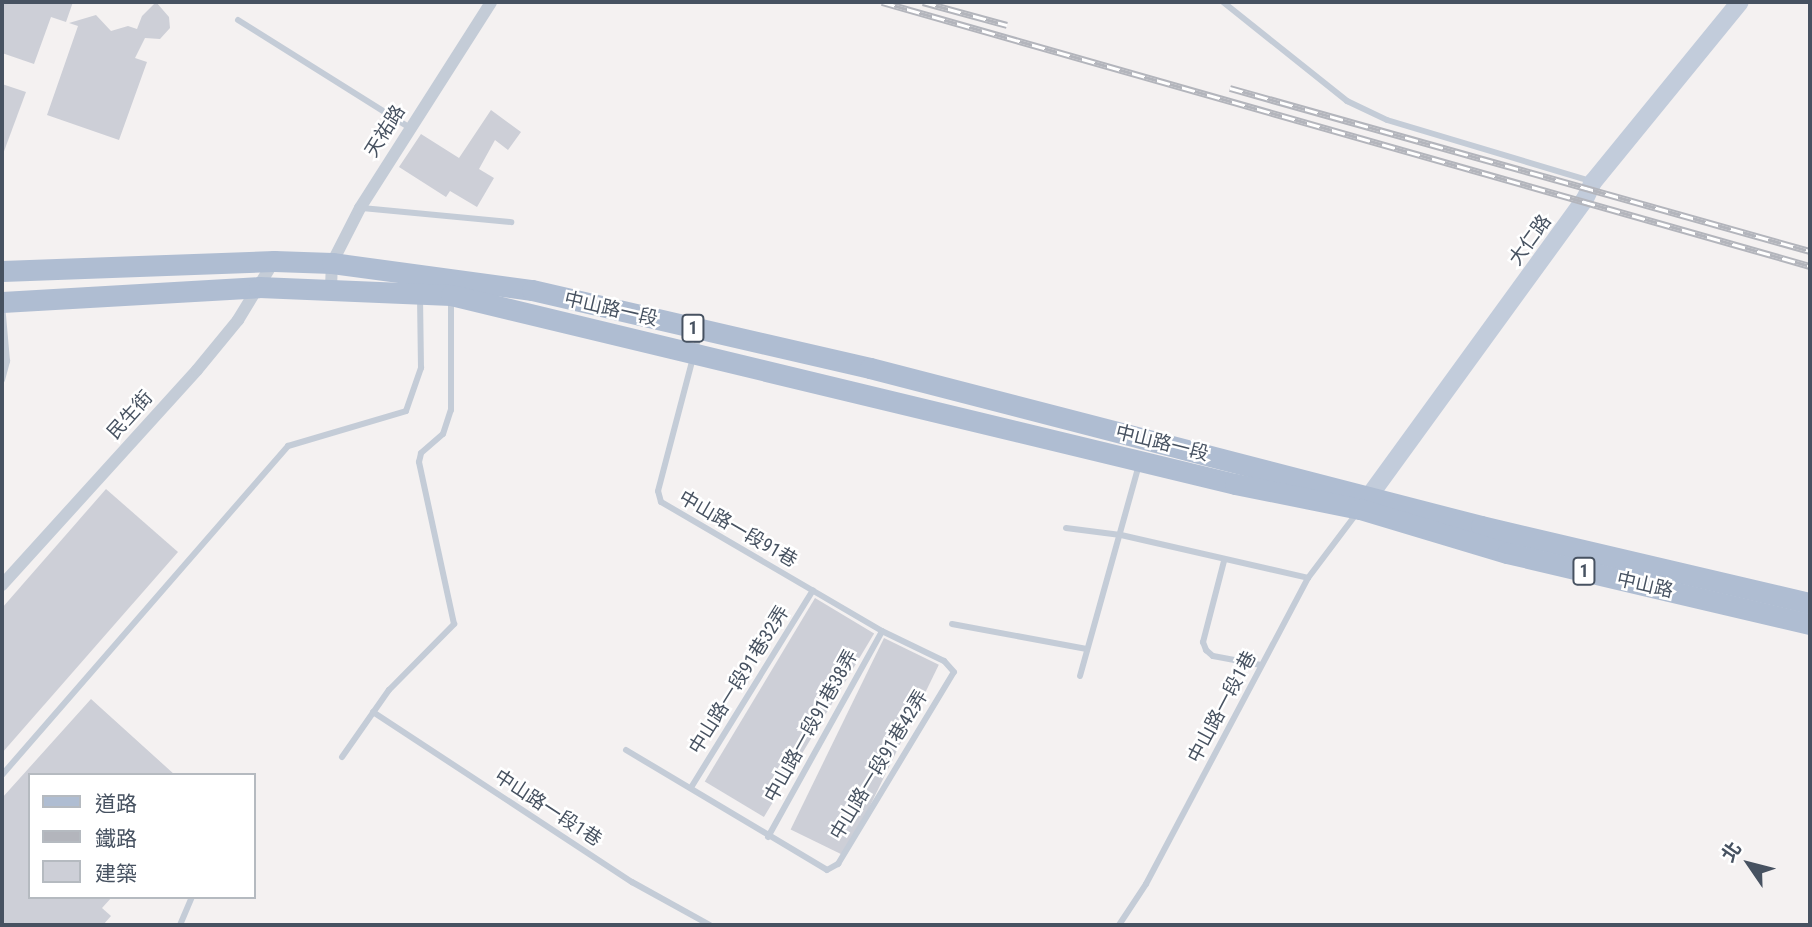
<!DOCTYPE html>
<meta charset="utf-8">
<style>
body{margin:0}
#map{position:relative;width:1812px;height:927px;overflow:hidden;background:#f4f1f1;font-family:"Roboto Condensed","Noto Sans TC",sans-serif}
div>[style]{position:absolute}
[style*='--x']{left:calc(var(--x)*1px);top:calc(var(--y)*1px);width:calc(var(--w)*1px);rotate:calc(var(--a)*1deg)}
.building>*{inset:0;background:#cdcfd7;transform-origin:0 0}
.lane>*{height:6px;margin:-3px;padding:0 3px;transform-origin:3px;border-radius:3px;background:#c4ccd7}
.street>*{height:12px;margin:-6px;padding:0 6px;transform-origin:6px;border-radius:6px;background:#c4ccd7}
.secondary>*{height:18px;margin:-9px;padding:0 9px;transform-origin:9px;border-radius:9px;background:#c2ccdb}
.primary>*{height:21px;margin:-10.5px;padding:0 10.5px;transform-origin:10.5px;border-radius:10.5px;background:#afbdd2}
.rail>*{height:7px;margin-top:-3.5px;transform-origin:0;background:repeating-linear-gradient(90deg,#fff 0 13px,#b3b5bc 0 26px);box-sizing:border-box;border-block:2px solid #b3b5bc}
span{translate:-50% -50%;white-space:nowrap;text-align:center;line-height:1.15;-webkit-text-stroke:5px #fff;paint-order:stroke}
.shield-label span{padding:2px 5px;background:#fff;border:2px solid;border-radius:5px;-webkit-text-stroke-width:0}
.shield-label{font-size:18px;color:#475261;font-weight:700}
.street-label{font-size:19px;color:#475261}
.frame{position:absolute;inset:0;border:4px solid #475261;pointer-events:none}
.legend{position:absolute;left:28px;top:773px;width:228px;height:126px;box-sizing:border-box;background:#fff;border:2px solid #b5bac0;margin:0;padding:9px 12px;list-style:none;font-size:21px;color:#475261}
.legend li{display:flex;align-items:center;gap:14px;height:35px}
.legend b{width:35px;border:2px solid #b5bac0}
.north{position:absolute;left:1714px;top:829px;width:70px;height:70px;-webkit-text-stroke:5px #fff;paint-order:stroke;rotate:305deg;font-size:19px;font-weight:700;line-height:28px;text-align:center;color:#475261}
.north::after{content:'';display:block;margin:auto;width:24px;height:32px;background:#475261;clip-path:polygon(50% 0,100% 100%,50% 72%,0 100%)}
</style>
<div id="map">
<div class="building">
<i style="clip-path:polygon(2px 2px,73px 2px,66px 22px,51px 17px,34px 64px,2px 53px)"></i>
<i style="clip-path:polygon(156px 2px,169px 17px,170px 28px,160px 39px,145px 38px,135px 58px,147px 62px,119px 140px,47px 115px,78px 26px,69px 23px,96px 15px,111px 31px,128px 26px,137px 29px,142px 16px)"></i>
<i style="clip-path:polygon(2px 84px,26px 92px,3px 154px,2px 154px)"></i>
<i style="clip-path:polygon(491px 110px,521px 132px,508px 150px,495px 140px,479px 169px,494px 178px,477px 207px,450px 191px,446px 197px,399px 167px,421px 134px,459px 158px)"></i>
<i style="clip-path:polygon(106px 489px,178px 552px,2px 753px,2px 608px)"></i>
<i style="left:815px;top:598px;width:69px;height:214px;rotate:31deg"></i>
<i style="left:884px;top:638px;width:61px;height:213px;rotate:26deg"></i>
<i style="clip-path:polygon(91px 699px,175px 775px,30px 775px,30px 897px,112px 897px,102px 908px,111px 916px,103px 925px,2px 925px,2px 798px)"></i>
</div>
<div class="lane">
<i style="--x:1223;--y:2;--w:159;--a:38.6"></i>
<i style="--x:1347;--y:101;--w:44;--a:25.4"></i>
<i style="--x:1387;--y:120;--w:212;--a:16.7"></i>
<i style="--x:238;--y:20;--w:203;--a:32.1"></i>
<i style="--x:362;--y:208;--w:150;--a:5.4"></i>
<i style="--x:2;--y:380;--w:20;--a:-75"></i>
<i style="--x:7;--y:361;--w:57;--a:-95"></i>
<i style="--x:1066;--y:528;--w:55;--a:7.3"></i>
<i style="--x:1121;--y:535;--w:192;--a:12.9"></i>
<i style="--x:1224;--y:561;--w:84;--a:104.5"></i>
<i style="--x:1203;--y:642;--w:9;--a:69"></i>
<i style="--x:1206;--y:650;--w:9;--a:41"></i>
<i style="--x:1213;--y:656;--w:49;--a:10.6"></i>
<i style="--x:952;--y:624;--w:137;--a:10.5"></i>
<i style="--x:1080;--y:676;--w:219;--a:-74.4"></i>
<i style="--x:373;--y:712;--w:310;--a:33.3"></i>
<i style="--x:632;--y:882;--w:89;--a:28.9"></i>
<i style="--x:626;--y:750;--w:234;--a:30.8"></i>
<i style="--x:827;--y:870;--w:13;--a:-29"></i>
<i style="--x:838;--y:864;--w:224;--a:-58.9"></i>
<i style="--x:954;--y:672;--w:15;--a:-132"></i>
<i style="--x:944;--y:661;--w:69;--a:-154.2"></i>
<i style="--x:882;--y:631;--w:256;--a:-149.7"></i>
<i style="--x:661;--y:502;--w:11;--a:-105"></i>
<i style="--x:658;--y:491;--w:165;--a:-75.3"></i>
<i style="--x:342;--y:757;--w:82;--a:-55"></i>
<i style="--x:389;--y:690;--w:93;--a:-45.4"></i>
<i style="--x:454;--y:624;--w:166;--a:-102.2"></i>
<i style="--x:419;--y:462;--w:9;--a:-77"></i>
<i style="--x:421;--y:453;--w:29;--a:-41"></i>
<i style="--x:443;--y:434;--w:25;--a:-72"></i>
<i style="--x:451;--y:410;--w:109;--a:-90"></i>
<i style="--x:2;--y:775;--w:436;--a:-49"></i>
<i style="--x:288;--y:446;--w:123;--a:-16.5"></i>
<i style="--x:406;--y:411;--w:46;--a:-70.8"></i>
<i style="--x:421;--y:368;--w:69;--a:-90.8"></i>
<i style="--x:692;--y:786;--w:230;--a:-58.3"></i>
<i style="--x:768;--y:837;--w:235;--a:-61"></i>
<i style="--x:180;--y:925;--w:30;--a:-67"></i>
<i style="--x:1119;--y:925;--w:49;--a:-56.6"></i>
<i style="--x:1146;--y:884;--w:346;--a:-62.1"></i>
<i style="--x:1308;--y:578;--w:81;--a:-53"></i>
</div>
<div class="street">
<i style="--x:331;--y:289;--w:26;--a:-88"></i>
<i style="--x:332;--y:263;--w:62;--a:-63"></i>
<i style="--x:360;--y:208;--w:244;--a:-57.5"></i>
<i style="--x:2;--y:585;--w:290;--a:-47.8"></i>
<i style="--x:197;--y:370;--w:65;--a:-50.6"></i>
<i style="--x:238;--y:320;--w:69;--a:-58.6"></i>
</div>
<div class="secondary">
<i style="--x:1362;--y:506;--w:379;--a:-54"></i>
<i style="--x:1585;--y:199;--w:19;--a:-65"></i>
<i style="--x:1593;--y:182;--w:232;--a:-50.8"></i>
</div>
<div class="primary">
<i style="--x:2;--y:271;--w:272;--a:-2.1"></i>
<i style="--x:274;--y:261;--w:58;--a:2"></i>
<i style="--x:332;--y:263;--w:202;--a:7.7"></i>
<i style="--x:532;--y:290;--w:347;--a:13"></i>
<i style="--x:870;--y:368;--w:631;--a:14.5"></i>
<i style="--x:1481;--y:526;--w:338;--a:13.2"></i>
<i style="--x:2;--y:302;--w:257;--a:-3.3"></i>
<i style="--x:259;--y:287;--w:192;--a:2.4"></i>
<i style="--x:451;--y:295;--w:806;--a:13.55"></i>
<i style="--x:1235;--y:484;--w:127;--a:11.3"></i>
<i style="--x:1360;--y:509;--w:153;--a:16.7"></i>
<i style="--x:1507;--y:553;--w:311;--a:13.2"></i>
</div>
<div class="rail">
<i style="--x:882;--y:2;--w:965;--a:15.88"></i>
<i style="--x:923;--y:2;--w:87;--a:15.3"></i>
<i style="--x:1230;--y:88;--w:602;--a:15.7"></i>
</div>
<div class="shield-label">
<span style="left:693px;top:328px">1</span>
<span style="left:1584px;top:571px">1</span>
</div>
<div class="street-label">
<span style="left:385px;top:131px;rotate:-58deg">天祐路</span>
<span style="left:1530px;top:240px;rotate:-54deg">大仁路</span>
<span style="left:611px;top:309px;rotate:13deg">中山路一段</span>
<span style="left:130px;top:415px;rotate:-48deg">民生街</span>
<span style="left:1162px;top:443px;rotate:14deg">中山路一段</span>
<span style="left:738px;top:529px;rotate:30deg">中山路一段91巷</span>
<span style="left:1645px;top:585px;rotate:13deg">中山路</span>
<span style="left:739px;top:680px;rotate:-58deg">中山路一段91巷32弄</span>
<span style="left:1222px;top:707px;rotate:-62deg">中山路一段1巷</span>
<span style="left:811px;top:726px;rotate:-61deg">中山路一段91巷38弄</span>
<span style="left:879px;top:765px;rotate:-59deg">中山路一段91巷42弄</span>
<span style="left:548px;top:808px;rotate:33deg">中山路一段1巷</span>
</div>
<div class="frame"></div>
<ul class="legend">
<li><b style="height:9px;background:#afbdd2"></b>道路</li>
<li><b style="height:9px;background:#b3b5bc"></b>鐵路</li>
<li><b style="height:19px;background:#cdcfd7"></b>建築</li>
</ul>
<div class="north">北</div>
</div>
